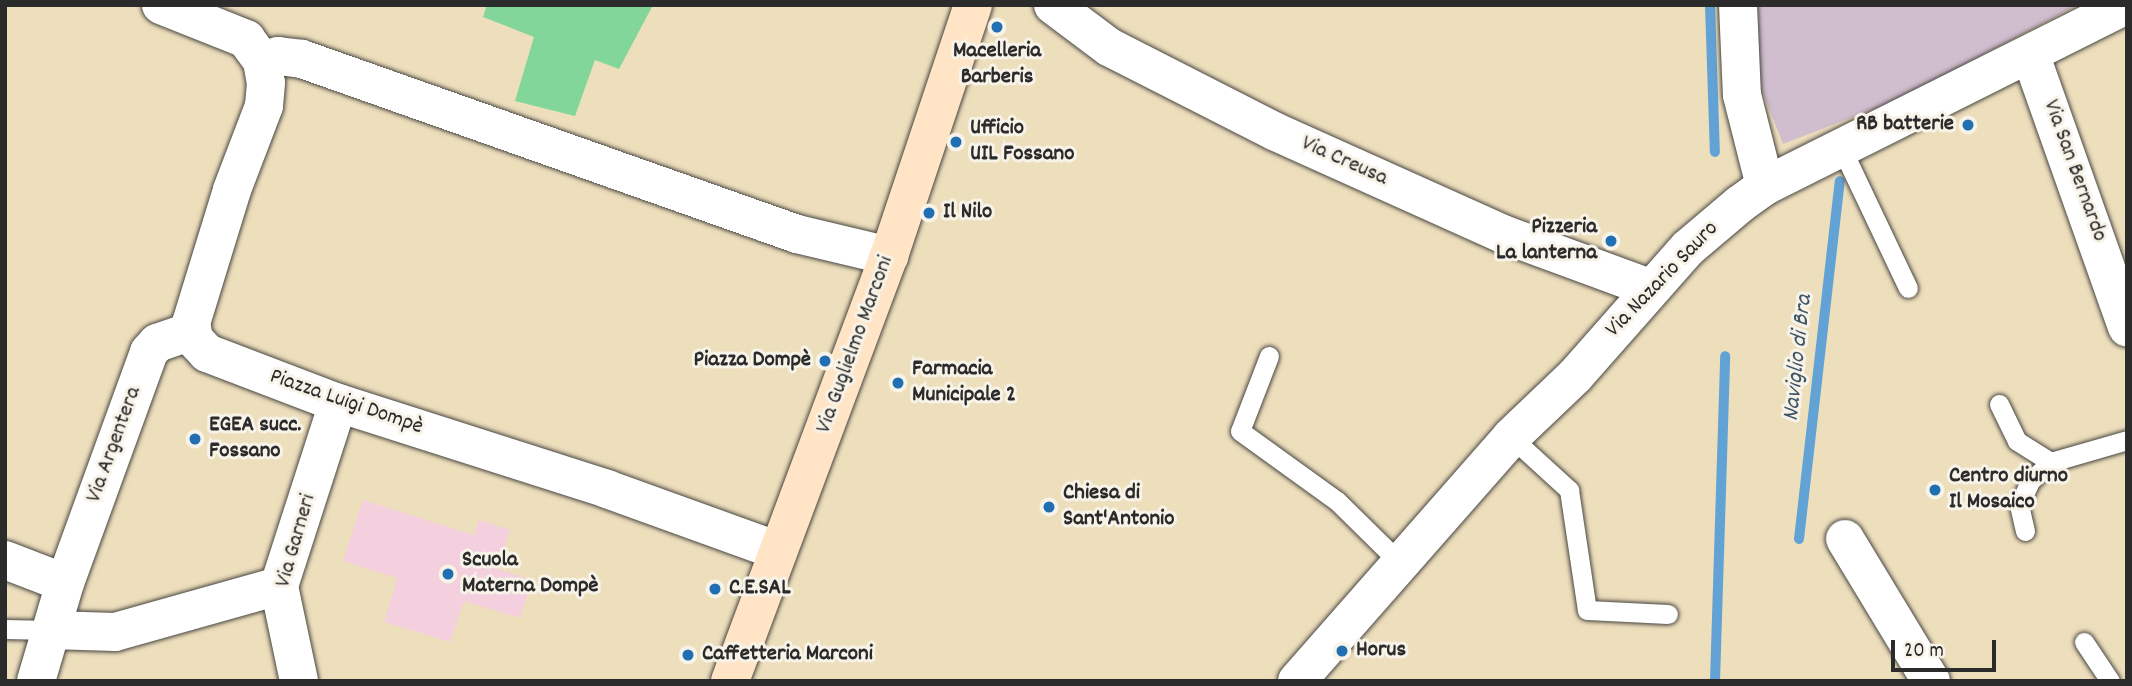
<!DOCTYPE html>
<meta charset="utf-8">
<style>
body{margin:0}
#map{position:relative;width:2132px;height:686px;overflow:hidden;background:#eddebc;font-family:Dekko,sans-serif}
div>[style]{position:absolute}
[style*='--x']{left:calc(var(--x)*1px);top:calc(var(--y)*1px);width:calc(var(--w)*1px);rotate:calc(var(--a)*1deg)}
.built>*{inset:0;background:#f4cfde}
.industrial>*{inset:0;background:#d0bdce}
.green>*{inset:0;background:#83d699}
.stream>*{height:10px;margin:-5px;padding:0 5px;transform-origin:5px;border-radius:5px;background:#62a2d5}
.roads{filter:drop-shadow(0 0 2px #484641) drop-shadow(0 0 2px #484641)}
.lane>*{height:19px;margin:-9.5px;padding:0 9.5px;transform-origin:9.5px;border-radius:9.5px;background:#fff}
.street>*{height:38px;margin:-19px;padding:0 19px;transform-origin:19px;border-radius:19px;background:#fff}
.secondary>*{height:38px;margin:-19px;padding:0 19px;transform-origin:19px;border-radius:19px;background:#ffe4c6}
.dots>*{width:19px;height:19px;translate:-50% -50%;box-sizing:border-box;border:4px solid #f7f3e8;border-radius:50%}
span{translate:-50% -50%;white-space:nowrap;text-align:center;line-height:1.15;-webkit-text-stroke:6px #f7f3e8;paint-order:stroke}
.poi-label{font-size:23px;color:#2b2b2b;font-weight:700}
.right{translate:-100% -50%;text-align:right}
.left{translate:0 -50%;text-align:left}
.street-label{font-size:23px;color:#2b2b2b}
.water-label{font-size:24px;color:#3e5566;font-style:italic}
.frame{position:absolute;inset:0;border:7px solid #2b2b2b;pointer-events:none}
.scale{position:absolute;left:1891px;top:640px;width:105px;height:32px;box-sizing:border-box;border:4px solid #2b2b2b;border-top:0;padding-left:9px;font-size:21px;line-height:24px;white-space:nowrap;color:#2b2b2b;-webkit-text-stroke:5px #f7f3e8;paint-order:stroke}
</style>
<div id="map">
<div class="built">
<i style="clip-path:polygon(363px 500px,474px 535px,479px 520px,510px 530px,498px 569px,532px 580px,520px 618px,464px 601px,450px 642px,384px 622px,397px 578px,343px 561px)"></i>
</div>
<div class="industrial">
<i style="clip-path:polygon(1755px 5px,2077px 5px,1902px 98px,1783px 144px,1754px 70px)"></i>
</div>
<div class="green">
<i style="clip-path:polygon(487px 5px,653px 5px,619px 69px,595px 60px,575px 116px,515px 101px,534px 37px,483px 17px)"></i>
</div>
<div class="stream">
<i style="--x:1710;--y:5;--w:147;--a:88.1"></i>
<i style="--x:1799;--y:539;--w:360;--a:-83.5"></i>
<i style="--x:1715;--y:681;--w:325;--a:-88.2"></i>
</div>
<div class="roads">
<div class="lane">
<i style="--x:1841;--y:147;--w:156;--a:64.6"></i>
<i style="--x:1269;--y:356;--w:80;--a:111.1"></i>
<i style="--x:1240;--y:431;--w:120;--a:35.8"></i>
<i style="--x:1337;--y:501;--w:87;--a:44.5"></i>
<i style="--x:1999;--y:404;--w:41;--a:64.1"></i>
<i style="--x:2017;--y:441;--w:40;--a:32"></i>
<i style="--x:2051;--y:462;--w:79;--a:-16.1"></i>
<i style="--x:1511;--y:437;--w:79;--a:42.4"></i>
<i style="--x:1569;--y:490;--w:121;--a:81.5"></i>
<i style="--x:1587;--y:610;--w:81;--a:2.8"></i>
<i style="--x:2025;--y:531;--w:27;--a:-103"></i>
<i style="--x:2019;--y:505;--w:26;--a:-65"></i>
<i style="--x:2030;--y:481;--w:28;--a:-42"></i>
<i style="--x:5;--y:629;--w:46;--a:1.2"></i>
<i style="--x:2084;--y:642;--w:47;--a:56.3"></i>
</div>
<div class="street">
<i style="--x:161;--y:5;--w:92;--a:21.8"></i>
<i style="--x:246;--y:39;--w:27;--a:54"></i>
<i style="--x:262;--y:61;--w:22;--a:80"></i>
<i style="--x:266;--y:83;--w:23;--a:95"></i>
<i style="--x:264;--y:106;--w:90;--a:110.9"></i>
<i style="--x:232;--y:190;--w:139;--a:107.1"></i>
<i style="--x:191;--y:323;--w:16;--a:79"></i>
<i style="--x:194;--y:339;--w:19;--a:47"></i>
<i style="--x:207;--y:353;--w:140;--a:20.9"></i>
<i style="--x:338;--y:403;--w:282;--a:17.7"></i>
<i style="--x:607;--y:489;--w:182;--a:19.9"></i>
<i style="--x:1053;--y:5;--w:70;--a:36.9"></i>
<i style="--x:1109;--y:47;--w:187;--a:27"></i>
<i style="--x:1276;--y:132;--w:249;--a:24.2"></i>
<i style="--x:1503;--y:234;--w:157;--a:20.2"></i>
<i style="--x:1738;--y:5;--w:90;--a:87.5"></i>
<i style="--x:1742;--y:95;--w:94;--a:75.8"></i>
<i style="--x:2031;--y:56;--w:288;--a:70.5"></i>
<i style="--x:262;--y:61;--w:17;--a:-17"></i>
<i style="--x:278;--y:56;--w:24;--a:7"></i>
<i style="--x:302;--y:59;--w:525;--a:19.47"></i>
<i style="--x:797;--y:234;--w:95;--a:13.4"></i>
<i style="--x:1845;--y:539;--w:166;--a:58.8"></i>
<i style="--x:5;--y:560;--w:64;--a:21"></i>
<i style="--x:51;--y:630;--w:64;--a:1.8"></i>
<i style="--x:115;--y:632;--w:170;--a:-15.7"></i>
<i style="--x:36;--y:681;--w:102;--a:-73.5"></i>
<i style="--x:65;--y:583;--w:246;--a:-70"></i>
<i style="--x:149;--y:352;--w:12;--a:-48"></i>
<i style="--x:157;--y:343;--w:36;--a:-19"></i>
<i style="--x:299;--y:681;--w:97;--a:-101.9"></i>
<i style="--x:279;--y:586;--w:192;--a:-72.1"></i>
<i style="--x:1297;--y:681;--w:325;--a:-48.7"></i>
<i style="--x:1511;--y:437;--w:88;--a:-43.6"></i>
<i style="--x:1575;--y:376;--w:171;--a:-48.6"></i>
<i style="--x:1688;--y:248;--w:68;--a:-40.2"></i>
<i style="--x:1740;--y:204;--w:31;--a:-36"></i>
<i style="--x:1765;--y:186;--w:404;--a:-26.6"></i>
</div>
<div class="secondary">
<i style="--x:730;--y:681;--w:454;--a:-69.5"></i>
<i style="--x:889;--y:256;--w:265;--a:-71.5"></i>
</div>
</div>
<div class="dots">
<i style="left:997px;top:27px;background:#1f6fb2"></i>
<i style="left:1968px;top:125px;background:#1f6fb2"></i>
<i style="left:956px;top:142px;background:#1f6fb2"></i>
<i style="left:929px;top:213px;background:#1f6fb2"></i>
<i style="left:1611px;top:241px;background:#1f6fb2"></i>
<i style="left:825px;top:361px;background:#1f6fb2"></i>
<i style="left:898px;top:383px;background:#1f6fb2"></i>
<i style="left:195px;top:439px;background:#1f6fb2"></i>
<i style="left:1935px;top:490px;background:#1f6fb2"></i>
<i style="left:1049px;top:507px;background:#1f6fb2"></i>
<i style="left:448px;top:574px;background:#1f6fb2"></i>
<i style="left:715px;top:589px;background:#1f6fb2"></i>
<i style="left:1342px;top:651px;background:#1f6fb2"></i>
<i style="left:688px;top:655px;background:#1f6fb2"></i>
</div>
<div class="poi-label">
<span style="left:997px;top:65px">Macelleria<br>Barberis</span>
<span class="right" style="left:1954px;top:125px">RB batterie</span>
<span class="left" style="left:970px;top:142px">Ufficio<br>UIL Fossano</span>
<span class="left" style="left:943px;top:213px">Il Nilo</span>
<span class="right" style="left:1597px;top:241px">Pizzeria<br>La lanterna</span>
<span class="right" style="left:811px;top:361px">Piazza Dompè</span>
<span class="left" style="left:912px;top:383px">Farmacia<br>Municipale 2</span>
<span class="left" style="left:209px;top:439px">EGEA succ.<br>Fossano</span>
<span class="left" style="left:1949px;top:490px">Centro diurno<br>Il Mosaico</span>
<span class="left" style="left:1063px;top:507px">Chiesa di<br>Sant'Antonio</span>
<span class="left" style="left:462px;top:574px">Scuola<br>Materna Dompè</span>
<span class="left" style="left:729px;top:589px">C.E.SAL</span>
<span class="left" style="left:1356px;top:651px">Horus</span>
<span class="left" style="left:702px;top:655px">Caffetteria Marconi</span>
</div>
<div class="street-label">
<span style="left:1344px;top:162px;rotate:24deg">Via Creusa</span>
<span style="left:2074px;top:171px;rotate:70deg">Via San Bernardo</span>
<span style="left:1663px;top:280px;rotate:-46deg">Via Nazario Sauro</span>
<span style="left:856px;top:345px;rotate:-70deg">Via Guglielmo Marconi</span>
<span style="left:346px;top:403px;rotate:19deg">Piazza Luigi Dompè</span>
<span style="left:115px;top:445px;rotate:-70deg">Via Argentera</span>
<span style="left:297px;top:541px;rotate:-74deg">Via Garneri</span>
</div>
<div class="water-label">
<span style="left:1799px;top:358px;rotate:-84deg">Naviglio di Bra</span>
</div>
<div class="frame"></div>
<div class="scale">20 m</div>
</div>
